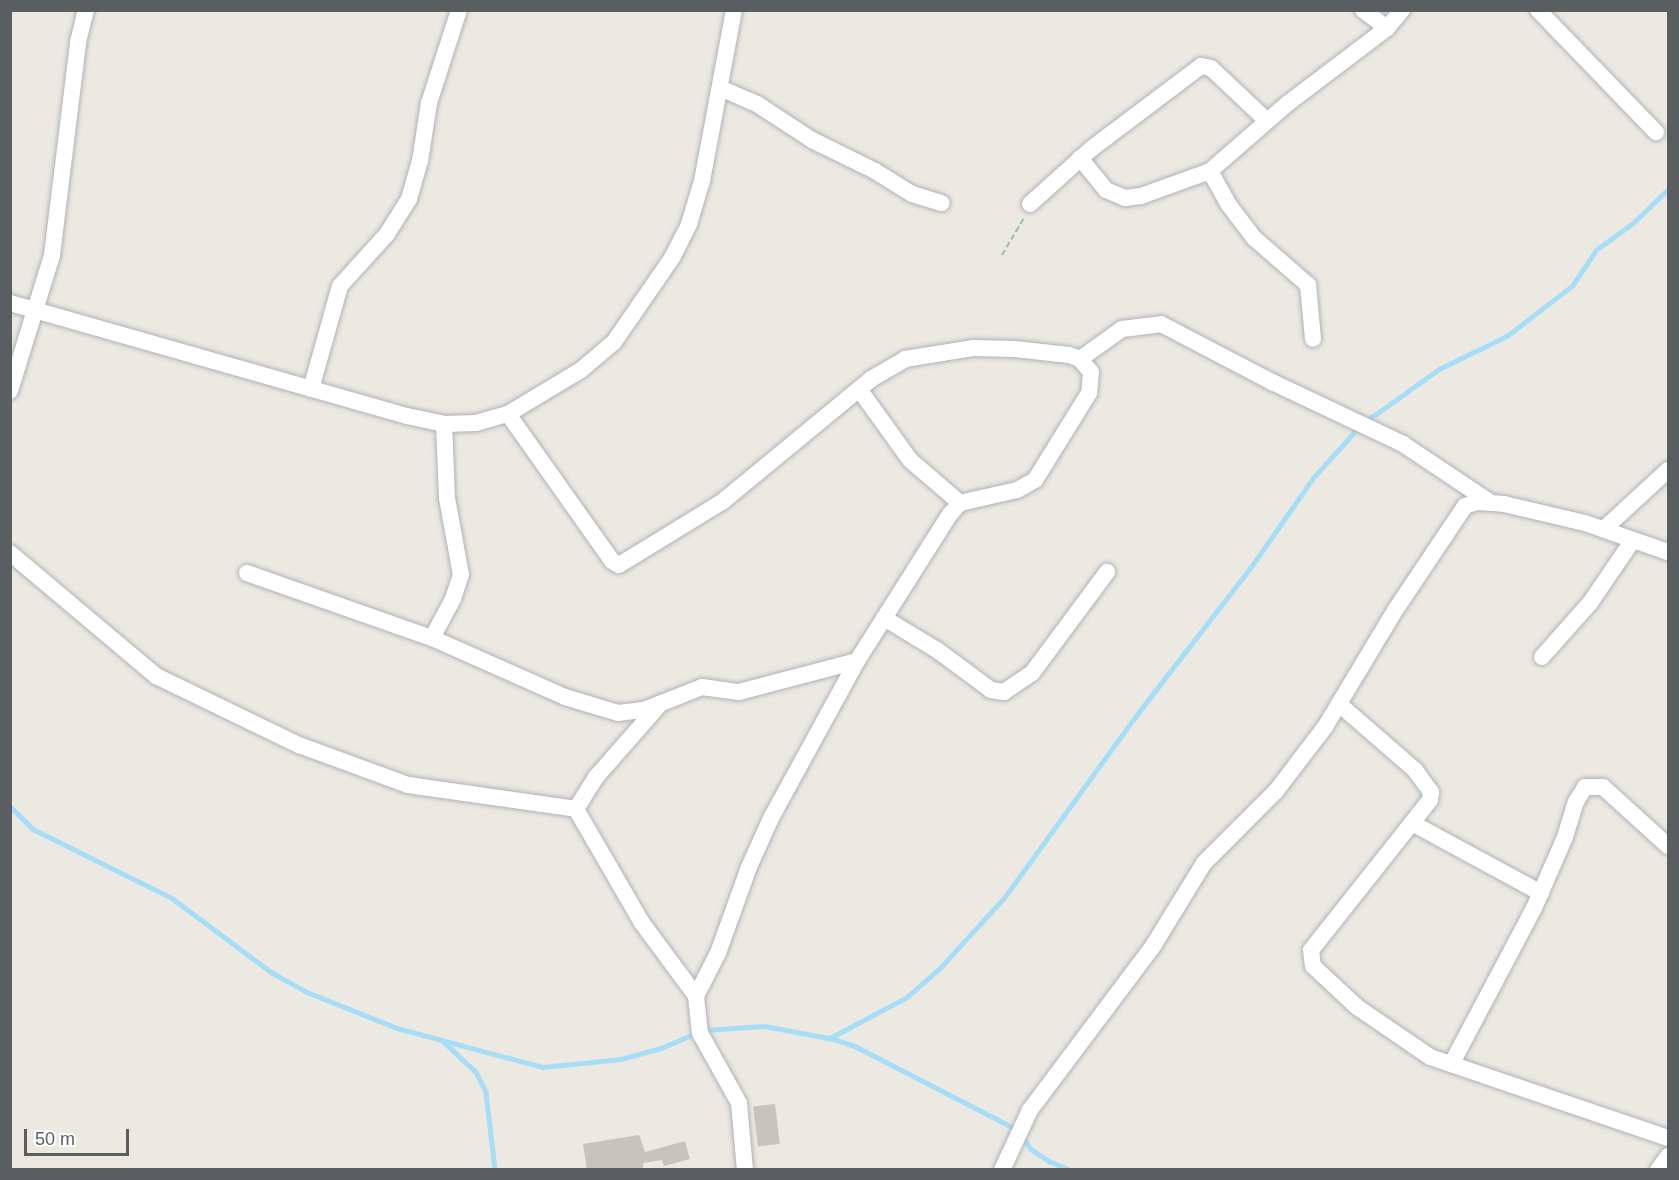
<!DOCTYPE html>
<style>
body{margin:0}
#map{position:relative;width:1679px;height:1180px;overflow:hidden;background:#ece8e2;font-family:Arial,sans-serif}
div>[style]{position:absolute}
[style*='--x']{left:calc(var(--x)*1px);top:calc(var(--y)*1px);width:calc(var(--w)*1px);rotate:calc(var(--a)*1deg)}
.stream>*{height:4.5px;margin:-2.25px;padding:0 2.25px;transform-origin:2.25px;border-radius:2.25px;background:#a7def7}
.building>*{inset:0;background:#c7c3be;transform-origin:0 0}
.path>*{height:2px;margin-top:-1px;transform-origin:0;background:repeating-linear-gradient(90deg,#9ac2a1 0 6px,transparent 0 9px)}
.roads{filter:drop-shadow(0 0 2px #afb3b6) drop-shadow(0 0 2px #afb3b6)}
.street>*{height:16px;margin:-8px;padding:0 8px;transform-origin:8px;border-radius:8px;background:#fff}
span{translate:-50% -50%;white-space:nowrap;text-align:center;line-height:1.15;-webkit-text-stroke:5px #fff;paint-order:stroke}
.frame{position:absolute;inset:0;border:12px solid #5a5e61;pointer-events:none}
.scale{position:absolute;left:24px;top:1129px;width:105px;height:27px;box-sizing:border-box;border:3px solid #5a5e61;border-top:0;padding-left:8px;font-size:18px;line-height:21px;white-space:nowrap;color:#5a5e61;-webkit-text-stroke:4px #fff;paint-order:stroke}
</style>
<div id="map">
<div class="stream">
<i style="--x:1365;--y:422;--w:91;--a:-35.6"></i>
<i style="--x:1439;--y:369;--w:76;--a:-25.9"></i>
<i style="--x:1507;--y:336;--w:82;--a:-37.6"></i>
<i style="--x:1572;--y:286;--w:43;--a:-56.3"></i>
<i style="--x:1596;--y:250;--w:46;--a:-36.1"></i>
<i style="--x:1633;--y:223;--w:49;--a:-44.2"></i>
<i style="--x:10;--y:806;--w:33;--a:45"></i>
<i style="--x:33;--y:829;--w:155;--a:26.4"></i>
<i style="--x:172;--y:898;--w:124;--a:36.8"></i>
<i style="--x:271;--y:972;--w:41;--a:29.1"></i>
<i style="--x:307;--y:992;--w:97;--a:21.8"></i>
<i style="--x:397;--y:1028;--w:151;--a:15"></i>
<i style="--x:543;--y:1067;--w:78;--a:-5.9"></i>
<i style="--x:621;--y:1059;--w:41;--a:-15.4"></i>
<i style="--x:661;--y:1048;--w:38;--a:-23"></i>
<i style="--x:704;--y:1030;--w:61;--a:-3.8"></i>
<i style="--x:765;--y:1026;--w:69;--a:10.8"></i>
<i style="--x:833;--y:1039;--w:25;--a:18"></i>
<i style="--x:857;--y:1047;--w:179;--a:27.3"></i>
<i style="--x:830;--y:1038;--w:87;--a:-28"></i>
<i style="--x:907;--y:997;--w:44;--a:-41.3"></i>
<i style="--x:940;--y:968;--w:95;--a:-47.6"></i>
<i style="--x:1004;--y:898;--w:223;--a:-54.1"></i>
<i style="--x:1135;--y:717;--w:190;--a:-52.3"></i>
<i style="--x:1251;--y:567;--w:108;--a:-55.1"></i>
<i style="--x:1313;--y:478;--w:69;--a:-48"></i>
<i style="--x:444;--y:1042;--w:44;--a:43.2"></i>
<i style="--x:476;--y:1072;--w:22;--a:63"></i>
<i style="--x:486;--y:1092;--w:79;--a:83.4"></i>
<i style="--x:1022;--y:1136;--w:16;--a:55"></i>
<i style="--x:1031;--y:1149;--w:22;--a:34"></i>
<i style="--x:1049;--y:1161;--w:23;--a:23"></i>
</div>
<div class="building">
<i style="left:775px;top:1104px;width:40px;height:22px;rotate:83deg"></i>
<i style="clip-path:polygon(639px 1135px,645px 1152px,685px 1141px,690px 1159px,664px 1166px,662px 1160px,643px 1163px,643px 1168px,635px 1170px,587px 1170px,583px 1144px)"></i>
</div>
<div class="path">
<i style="--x:1002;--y:255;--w:43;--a:-59.3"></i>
</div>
<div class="roads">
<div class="street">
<i style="--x:1363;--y:10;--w:30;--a:37"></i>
<i style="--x:1538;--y:10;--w:170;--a:46"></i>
<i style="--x:720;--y:88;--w:40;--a:23.4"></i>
<i style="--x:757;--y:104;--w:66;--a:33.2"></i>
<i style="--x:812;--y:140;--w:70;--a:26.2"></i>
<i style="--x:875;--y:171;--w:44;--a:31.9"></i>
<i style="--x:912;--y:194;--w:31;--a:17"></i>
<i style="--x:1080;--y:158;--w:41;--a:50.9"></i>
<i style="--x:1106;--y:190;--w:21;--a:23"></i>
<i style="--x:1125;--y:198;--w:16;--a:-7"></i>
<i style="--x:1141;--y:196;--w:73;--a:-19.9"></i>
<i style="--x:1210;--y:171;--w:102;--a:-41"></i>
<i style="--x:1287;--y:104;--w:126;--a:-37.2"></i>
<i style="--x:1387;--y:28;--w:23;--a:-50"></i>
<i style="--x:1210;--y:171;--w:39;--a:61"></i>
<i style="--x:1229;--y:205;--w:41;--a:52.9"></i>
<i style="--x:1254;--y:238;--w:72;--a:41"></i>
<i style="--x:1308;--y:285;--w:54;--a:84.7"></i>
<i style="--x:1030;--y:204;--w:82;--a:-42"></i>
<i style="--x:1091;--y:149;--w:138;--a:-37"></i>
<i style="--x:1201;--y:66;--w:10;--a:11"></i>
<i style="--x:1211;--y:68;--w:77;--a:43.4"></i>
<i style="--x:10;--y:303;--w:413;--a:15.9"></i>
<i style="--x:407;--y:416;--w:38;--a:12"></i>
<i style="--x:444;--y:424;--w:32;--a:-2"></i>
<i style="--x:476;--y:423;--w:33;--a:-16"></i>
<i style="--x:508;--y:414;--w:85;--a:-31.1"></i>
<i style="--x:581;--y:370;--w:43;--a:-40.3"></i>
<i style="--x:614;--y:342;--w:102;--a:-55.4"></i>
<i style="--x:672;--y:258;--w:38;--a:-63"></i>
<i style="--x:689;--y:224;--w:45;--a:-73.2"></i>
<i style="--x:702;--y:181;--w:174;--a:-79.4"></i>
<i style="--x:1080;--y:359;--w:52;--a:-35.5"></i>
<i style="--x:1122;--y:329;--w:39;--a:-7"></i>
<i style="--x:1161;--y:324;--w:127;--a:27.6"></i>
<i style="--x:1274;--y:383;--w:143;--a:25.3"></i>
<i style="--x:1403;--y:444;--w:102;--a:33.8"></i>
<i style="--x:311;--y:389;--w:107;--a:-74.3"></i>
<i style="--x:340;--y:286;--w:70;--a:-47.9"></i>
<i style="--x:387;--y:234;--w:41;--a:-57.8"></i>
<i style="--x:409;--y:199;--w:40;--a:-74"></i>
<i style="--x:420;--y:161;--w:59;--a:-81.2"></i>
<i style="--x:429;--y:103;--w:98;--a:-72.1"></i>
<i style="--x:859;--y:389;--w:87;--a:54.3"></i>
<i style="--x:910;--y:460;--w:66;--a:40.7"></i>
<i style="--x:10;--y:391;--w:142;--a:-72.8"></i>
<i style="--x:52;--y:255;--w:215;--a:-83"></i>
<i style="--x:78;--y:42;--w:33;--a:-76"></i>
<i style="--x:508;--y:414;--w:180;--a:54.7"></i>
<i style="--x:612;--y:561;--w:8;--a:30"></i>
<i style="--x:619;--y:565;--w:121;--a:-31.5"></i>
<i style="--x:722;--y:502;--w:193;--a:-39.5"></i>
<i style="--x:871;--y:379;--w:39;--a:-30"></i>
<i style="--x:905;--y:359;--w:70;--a:-9.1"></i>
<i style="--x:974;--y:348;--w:41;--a:1.4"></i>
<i style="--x:1015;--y:349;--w:54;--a:6.3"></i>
<i style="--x:1069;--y:355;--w:12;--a:20"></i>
<i style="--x:1080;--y:359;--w:17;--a:50"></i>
<i style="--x:1091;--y:372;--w:21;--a:95"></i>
<i style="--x:1089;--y:393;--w:102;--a:121.8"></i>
<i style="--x:1035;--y:480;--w:21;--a:151"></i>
<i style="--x:1017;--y:490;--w:58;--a:167.2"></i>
<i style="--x:960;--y:503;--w:15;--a:132"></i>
<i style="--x:950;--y:514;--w:174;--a:122.3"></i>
<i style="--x:857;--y:661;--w:177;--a:118.7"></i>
<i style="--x:772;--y:816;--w:56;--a:114.3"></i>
<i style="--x:749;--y:867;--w:91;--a:109.8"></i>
<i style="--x:718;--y:953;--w:48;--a:117.1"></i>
<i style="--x:696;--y:996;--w:37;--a:84"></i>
<i style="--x:700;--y:1033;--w:80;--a:60.9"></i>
<i style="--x:739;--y:1103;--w:67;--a:84.9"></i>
<i style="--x:1604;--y:529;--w:87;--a:-42.7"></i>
<i style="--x:10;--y:553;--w:191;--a:40.1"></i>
<i style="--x:156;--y:676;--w:159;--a:25.8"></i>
<i style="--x:299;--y:745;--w:116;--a:20.2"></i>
<i style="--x:408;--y:785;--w:170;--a:8.1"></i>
<i style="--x:576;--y:809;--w:132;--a:59.9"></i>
<i style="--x:642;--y:923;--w:91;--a:53.5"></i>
<i style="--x:247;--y:573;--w:196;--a:19.4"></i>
<i style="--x:432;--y:638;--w:145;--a:23.9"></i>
<i style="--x:565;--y:697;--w:55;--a:16.8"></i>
<i style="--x:618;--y:713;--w:26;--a:-7"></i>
<i style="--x:644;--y:710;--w:62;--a:-21.6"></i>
<i style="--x:702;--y:687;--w:37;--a:8"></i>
<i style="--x:739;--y:692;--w:122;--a:-14.7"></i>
<i style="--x:884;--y:618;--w:62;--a:31.1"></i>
<i style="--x:937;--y:650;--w:67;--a:36.5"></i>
<i style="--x:991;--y:690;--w:13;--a:9"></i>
<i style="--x:1004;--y:692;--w:34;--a:-34"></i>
<i style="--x:1032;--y:673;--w:126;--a:-53.4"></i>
<i style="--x:432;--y:638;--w:44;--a:-61.7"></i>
<i style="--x:453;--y:599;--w:25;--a:-72"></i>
<i style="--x:461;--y:575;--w:78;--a:-100.3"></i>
<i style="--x:447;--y:498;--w:74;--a:-92.3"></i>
<i style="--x:1542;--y:657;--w:72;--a:-48.4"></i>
<i style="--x:1590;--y:603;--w:76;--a:-55.7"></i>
<i style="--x:1339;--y:704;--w:101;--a:41"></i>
<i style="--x:1415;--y:770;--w:27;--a:54"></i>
<i style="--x:1431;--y:792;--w:8;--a:97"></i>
<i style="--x:1430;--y:800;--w:191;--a:128.4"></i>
<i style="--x:1311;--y:950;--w:16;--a:83"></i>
<i style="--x:1313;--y:966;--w:60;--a:43"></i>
<i style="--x:1357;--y:1007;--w:88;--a:34.4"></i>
<i style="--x:1430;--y:1057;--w:251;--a:18.8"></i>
<i style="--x:576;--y:809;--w:39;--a:-58"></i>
<i style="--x:597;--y:776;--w:96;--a:-48.8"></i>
<i style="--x:1412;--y:823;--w:147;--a:28.5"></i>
<i style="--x:1452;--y:1063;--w:175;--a:-62.1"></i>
<i style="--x:1534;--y:908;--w:77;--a:-66.4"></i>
<i style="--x:1565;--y:837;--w:37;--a:-73"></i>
<i style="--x:1576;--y:802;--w:17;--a:-59"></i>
<i style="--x:1585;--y:787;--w:18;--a:0"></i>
<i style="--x:1603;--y:787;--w:88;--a:42.2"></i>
<i style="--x:1002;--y:1170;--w:66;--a:-65"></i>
<i style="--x:1030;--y:1110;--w:205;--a:-53.1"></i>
<i style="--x:1153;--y:946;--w:97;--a:-58.4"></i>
<i style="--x:1204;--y:863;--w:102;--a:-45"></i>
<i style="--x:1276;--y:791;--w:81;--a:-52.6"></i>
<i style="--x:1325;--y:727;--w:138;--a:-59"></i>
<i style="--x:1396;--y:609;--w:124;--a:-56.2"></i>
<i style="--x:1465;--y:506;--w:13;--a:-18"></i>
<i style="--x:1477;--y:502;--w:27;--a:4"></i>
<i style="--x:1504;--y:504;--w:83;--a:13.2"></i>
<i style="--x:1585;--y:523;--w:88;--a:19.3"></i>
<i style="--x:1658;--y:1170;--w:17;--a:-54"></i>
</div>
</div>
<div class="frame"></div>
<div class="scale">50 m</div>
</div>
